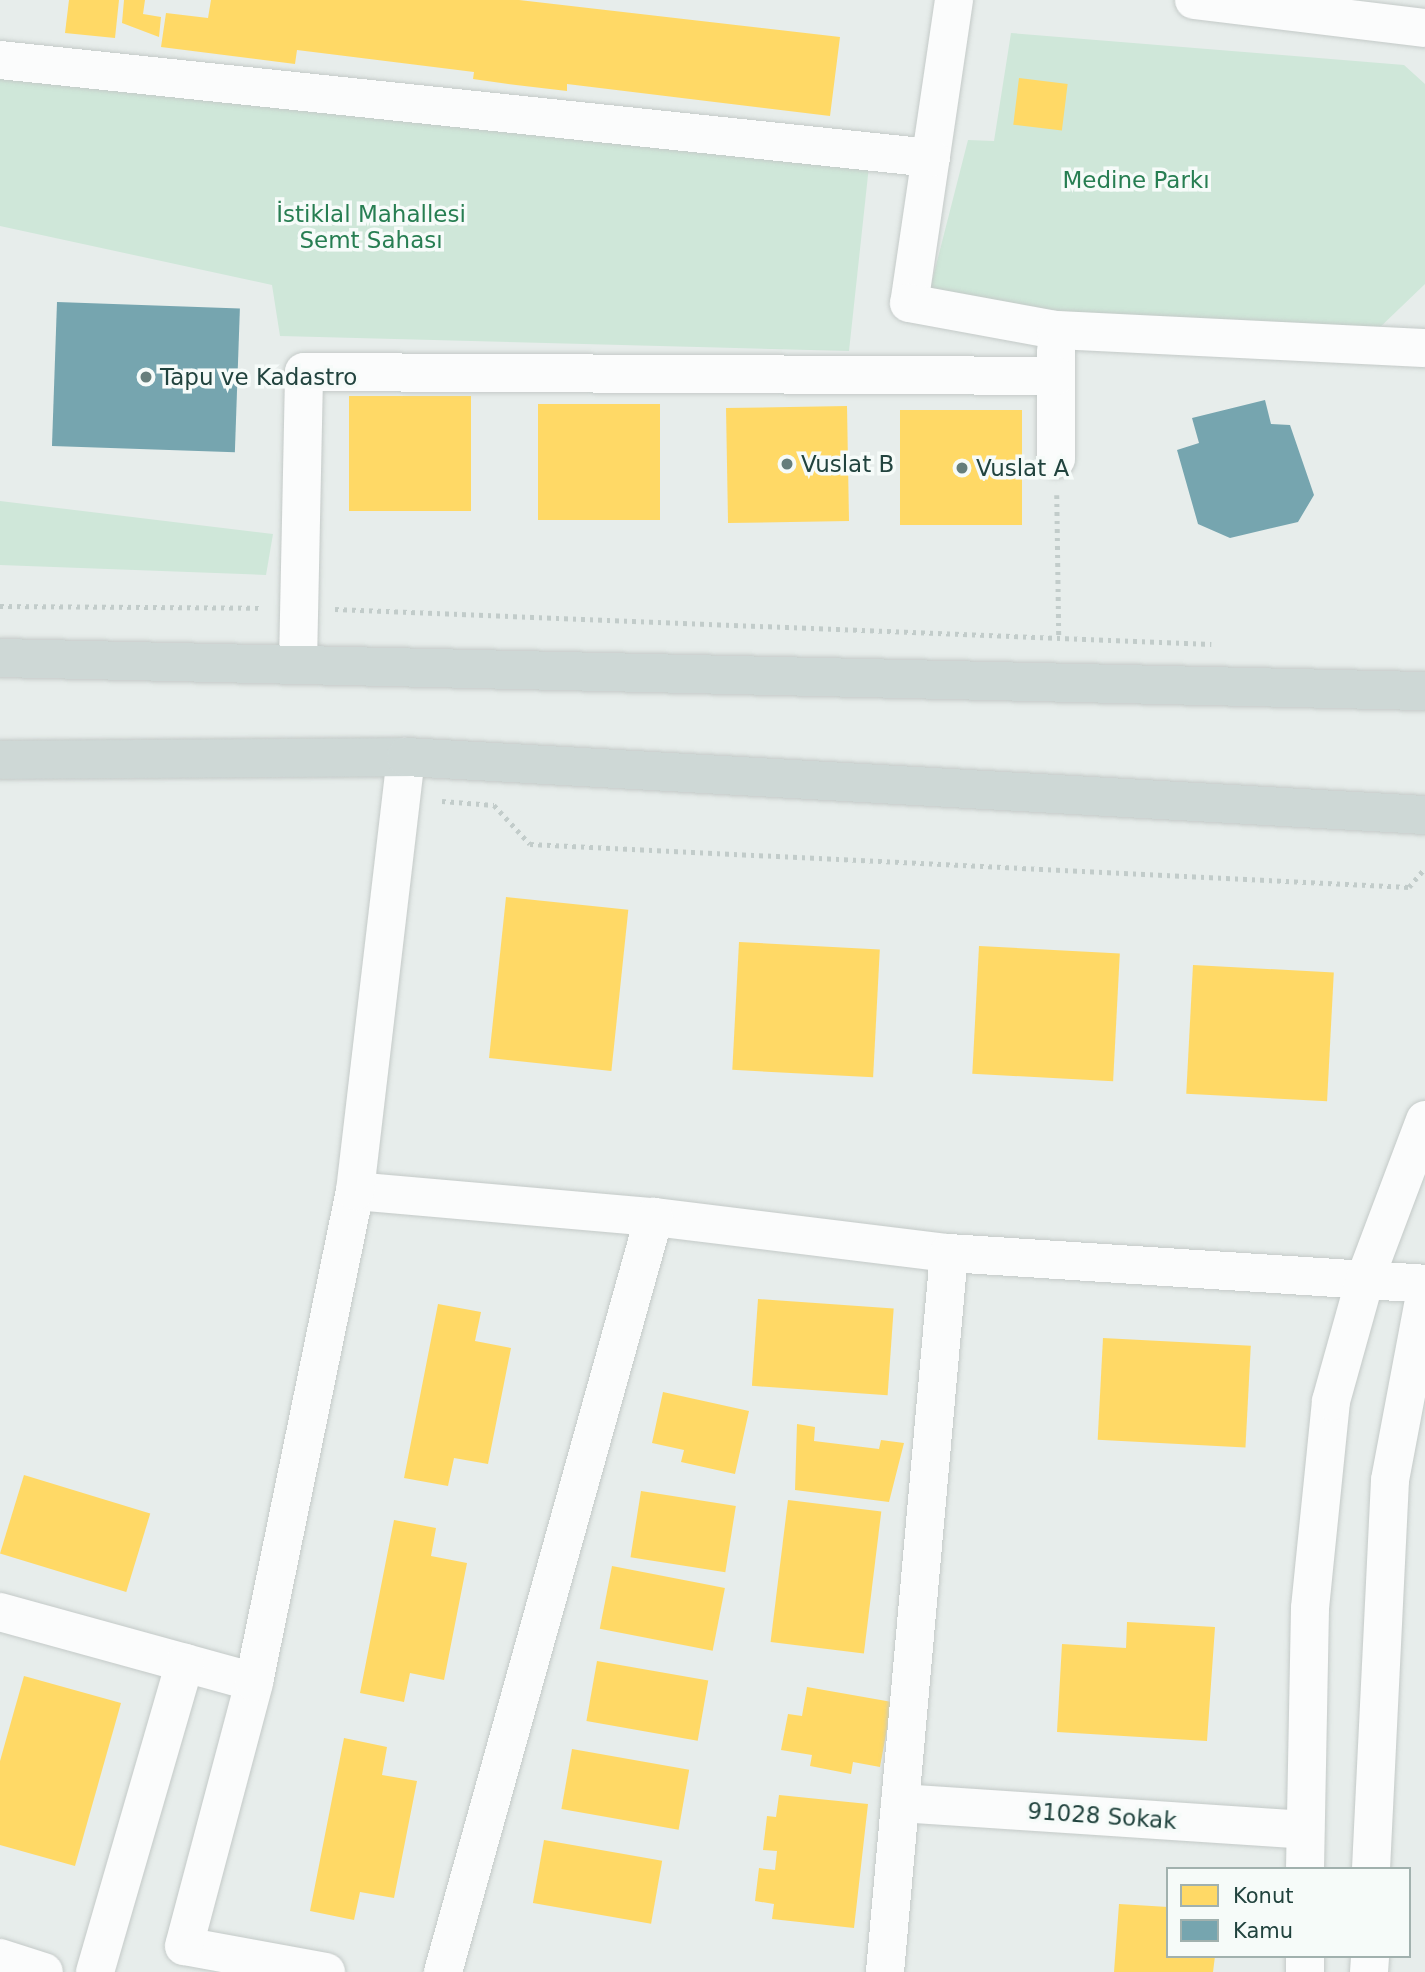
<!DOCTYPE html>
<meta charset="utf-8">
<style>
body{margin:0}
#map{position:relative;width:1425px;height:1972px;overflow:hidden;background:#e7edeb;font-family:"DejaVu Sans",sans-serif}
div>[style]{position:absolute}
[style*='--x']{left:calc(var(--x)*1px);top:calc(var(--y)*1px);width:calc(var(--w)*1px);rotate:calc(var(--a)*1deg)}
.green>*{inset:0;background:#cfe7d9}
.homes>*{inset:0;background:#ffd966;transform-origin:0 0}
.public>*{inset:0;background:#76a5af;transform-origin:0 0}
.path>*{height:4.5px;margin-top:-2.25px;transform-origin:0;background:repeating-linear-gradient(90deg,#c2ccca 0 3.5px,transparent 0 8.5px)}
.roads{filter:drop-shadow(0 0 2px #c4cac8) drop-shadow(0 0 2px #c4cac8)}
.minor>*{height:38px;margin:-19px;padding:0 19px;transform-origin:19px;border-radius:19px;background:#fbfcfc}
.major>*{height:38px;margin:-19px;padding:0 19px;transform-origin:19px;border-radius:19px;background:#ced8d6}
.dots>*{width:19px;height:19px;translate:-50% -50%;box-sizing:border-box;border:4px solid #f6fbf9;border-radius:50%}
span{translate:-50% -50%;white-space:nowrap;text-align:center;line-height:1.15;-webkit-text-stroke:7px #f6fbf9;paint-order:stroke}
.park-label{font-size:23px;color:#277e52}
.poi-label{font-size:23px;color:#21433e}
.left{translate:0 -50%;text-align:left}
.street-label{font-size:23px;color:#21433e}
.legend{position:absolute;left:1166px;top:1867px;width:245px;height:91px;box-sizing:border-box;background:#f6fbf9;border:2px solid #a1b1ae;margin:0;padding:9px 12px;list-style:none;font-size:21px;color:#21433e}
.legend li{display:flex;align-items:center;gap:14px;height:35px}
.legend b{width:35px;border:2px solid #a1b1ae}
</style>
<div id="map">
<div class="green">
<i style="clip-path:polygon(1011px 33px,1404px 65px,1425px 84px,1425px 284px,1376px 331px,1090px 315px,929px 293px,968px 140px,994px 141px)"></i>
<i style="clip-path:polygon(0 79px,869px 166px,849px 351px,280px 336px,272px 285px,0 226px)"></i>
<i style="clip-path:polygon(0 501px,273px 534px,266px 575px,0 565px)"></i>
</div>
<div class="homes">
<i style="clip-path:polygon(69px 0,119px 0,115px 38px,65px 33px)"></i>
<i style="clip-path:polygon(124px 0,145px 0,143px 14px,161px 17px,159px 37px,122px 23px)"></i>
<i style="clip-path:polygon(211px 0,519px 0,840px 37px,830px 116px,567px 84px,567px 91px,516px 85px,473px 79px,474px 72px,297px 50px,295px 64px,161px 47px,166px 13px,208px 18px)"></i>
<i style="left:1019px;top:78px;width:49px;height:47px;rotate:7deg"></i>
<i style="left:471px;top:396px;width:115px;height:122px;rotate:90deg"></i>
<i style="left:660px;top:404px;width:116px;height:122px;rotate:90deg"></i>
<i style="left:847px;top:406px;width:115px;height:121px;rotate:89deg"></i>
<i style="left:1022px;top:410px;width:115px;height:122px;rotate:90deg"></i>
<i style="left:506px;top:897px;width:123px;height:162px;rotate:6deg"></i>
<i style="left:739px;top:942px;width:141px;height:128px;rotate:3deg"></i>
<i style="left:979px;top:946px;width:141px;height:128px;rotate:3deg"></i>
<i style="left:1193px;top:965px;width:141px;height:129px;rotate:3deg"></i>
<i style="left:758px;top:1299px;width:136px;height:87px;rotate:4deg"></i>
<i style="clip-path:polygon(438px 1304px,481px 1312px,475px 1341px,511px 1348px,488px 1464px,454px 1458px,448px 1486px,404px 1478px)"></i>
<i style="left:1103px;top:1338px;width:148px;height:102px;rotate:3deg"></i>
<i style="clip-path:polygon(663px 1392px,749px 1411px,735px 1474px,681px 1462px,684px 1450px,652px 1443px)"></i>
<i style="clip-path:polygon(797px 1424px,815px 1427px,814px 1441px,879px 1449px,881px 1440px,904px 1443px,889px 1502px,795px 1490px)"></i>
<i style="left:24px;top:1475px;width:132px;height:82px;rotate:17deg"></i>
<i style="left:641px;top:1491px;width:96px;height:67px;rotate:9deg"></i>
<i style="left:788px;top:1500px;width:94px;height:143px;rotate:7deg"></i>
<i style="clip-path:polygon(394px 1520px,436px 1528px,431px 1556px,467px 1563px,444px 1680px,410px 1673px,404px 1702px,360px 1693px)"></i>
<i style="left:612px;top:1566px;width:115px;height:64px;rotate:11deg"></i>
<i style="clip-path:polygon(1127px 1622px,1215px 1627px,1207px 1741px,1057px 1732px,1062px 1644px,1126px 1648px)"></i>
<i style="left:597px;top:1661px;width:113px;height:61px;rotate:10deg"></i>
<i style="clip-path:polygon(24px 1676px,121px 1703px,75px 1866px,0 1845px,0 1761px)"></i>
<i style="clip-path:polygon(807px 1687px,892px 1702px,880px 1767px,853px 1762px,851px 1774px,810px 1766px,812px 1755px,781px 1750px,788px 1714px,802px 1716px)"></i>
<i style="clip-path:polygon(344px 1738px,387px 1747px,382px 1775px,417px 1781px,394px 1898px,360px 1892px,354px 1920px,310px 1911px)"></i>
<i style="left:572px;top:1749px;width:119px;height:61px;rotate:10deg"></i>
<i style="clip-path:polygon(779px 1795px,868px 1804px,854px 1928px,772px 1919px,774px 1904px,755px 1901px,759px 1868px,775px 1870px,777px 1851px,763px 1850px,767px 1816px,776px 1817px)"></i>
<i style="left:544px;top:1840px;width:120px;height:64px;rotate:10deg"></i>
<i style="clip-path:polygon(1119px 1904px,1168px 1907px,1168px 1956px,1215px 1956px,1213px 1972px,1114px 1972px)"></i>
</div>
<div class="public">
<i style="left:57px;top:302px;width:183px;height:144px;rotate:2deg"></i>
<i style="clip-path:polygon(1265px 400px,1271px 424px,1290px 425px,1314px 495px,1298px 522px,1230px 538px,1198px 524px,1177px 450px,1199px 443px,1192px 418px)"></i>
</div>
<div class="path">
<i style="--x:1057;--y:495;--w:141;--a:89.2"></i>
<i style="--x:0;--y:606;--w:263;--a:0.4"></i>
<i style="--x:335;--y:609;--w:877;--a:2.29"></i>
<i style="--x:442;--y:801;--w:52;--a:4.4"></i>
<i style="--x:494;--y:805;--w:53;--a:47.3"></i>
<i style="--x:530;--y:844;--w:880;--a:2.8"></i>
<i style="--x:1409;--y:887;--w:25;--a:-50"></i>
</div>
<div class="roads">
<div class="minor">
<i style="--x:954;--y:0;--w:306;--a:98.4"></i>
<i style="--x:909;--y:303;--w:149;--a:10.4"></i>
<i style="--x:1056;--y:330;--w:369;--a:2.8"></i>
<i style="--x:1194;--y:0;--w:233;--a:6.9"></i>
<i style="--x:0;--y:60;--w:936;--a:6.01"></i>
<i style="--x:1056;--y:350;--w:109;--a:90"></i>
<i style="--x:298;--y:663;--w:291;--a:-88.8"></i>
<i style="--x:304;--y:372;--w:752;--a:0.3"></i>
<i style="--x:355;--y:1191;--w:300;--a:5"></i>
<i style="--x:654;--y:1217;--w:297;--a:7"></i>
<i style="--x:949;--y:1253;--w:477;--a:3.7"></i>
<i style="--x:0;--y:1612;--w:263;--a:15.4"></i>
<i style="--x:900;--y:1803;--w:406;--a:3.8"></i>
<i style="--x:1305;--y:1869;--w:261;--a:-88.9"></i>
<i style="--x:1310;--y:1608;--w:208;--a:-84.2"></i>
<i style="--x:1331;--y:1401;--w:127;--a:-74.4"></i>
<i style="--x:1365;--y:1279;--w:170;--a:-69.3"></i>
<i style="--x:1371;--y:1869;--w:389;--a:-87.2"></i>
<i style="--x:1390;--y:1480;--w:189;--a:-79.3"></i>
<i style="--x:0;--y:1958;--w:46;--a:17.7"></i>
<i style="--x:95;--y:1972;--w:322;--a:-73.8"></i>
<i style="--x:326;--y:1972;--w:144;--a:-169.6"></i>
<i style="--x:184;--y:1946;--w:273;--a:-75.1"></i>
<i style="--x:254;--y:1682;--w:501;--a:-78.38"></i>
<i style="--x:355;--y:1191;--w:437;--a:-83.3"></i>
<i style="--x:443;--y:1972;--w:784;--a:-74.39"></i>
<i style="--x:885;--y:1972;--w:722;--a:-84.91"></i>
<i style="--x:1305;--y:1972;--w:16;--a:-90"></i>
<i style="--x:1369;--y:1972;--w:16;--a:-86"></i>
</div>
<div class="major">
<i style="--x:0;--y:658;--w:1425;--a:1.33"></i>
<i style="--x:0;--y:760;--w:406;--a:-0.4"></i>
<i style="--x:406;--y:757;--w:1021;--a:3.26"></i>
</div>
</div>
<div class="dots">
<i style="left:146px;top:377px;background:#667e7b"></i>
<i style="left:787px;top:464px;background:#667e7b"></i>
<i style="left:962px;top:468px;background:#667e7b"></i>
</div>
<div class="park-label">
<span style="left:1136px;top:180px">Medine Parkı</span>
<span style="left:371px;top:227px">İstiklal Mahallesi<br>Semt Sahası</span>
</div>
<div class="poi-label">
<span class="left" style="left:160px;top:377px">Tapu ve Kadastro</span>
<span class="left" style="left:801px;top:464px">Vuslat B</span>
<span class="left" style="left:976px;top:468px">Vuslat A</span>
</div>
<div class="street-label">
<span style="left:1102px;top:1816px;rotate:4deg">91028 Sokak</span>
</div>
<ul class="legend">
<li><b style="height:19px;background:#ffd966"></b>Konut</li>
<li><b style="height:19px;background:#76a5af"></b>Kamu</li>
</ul>
</div>
